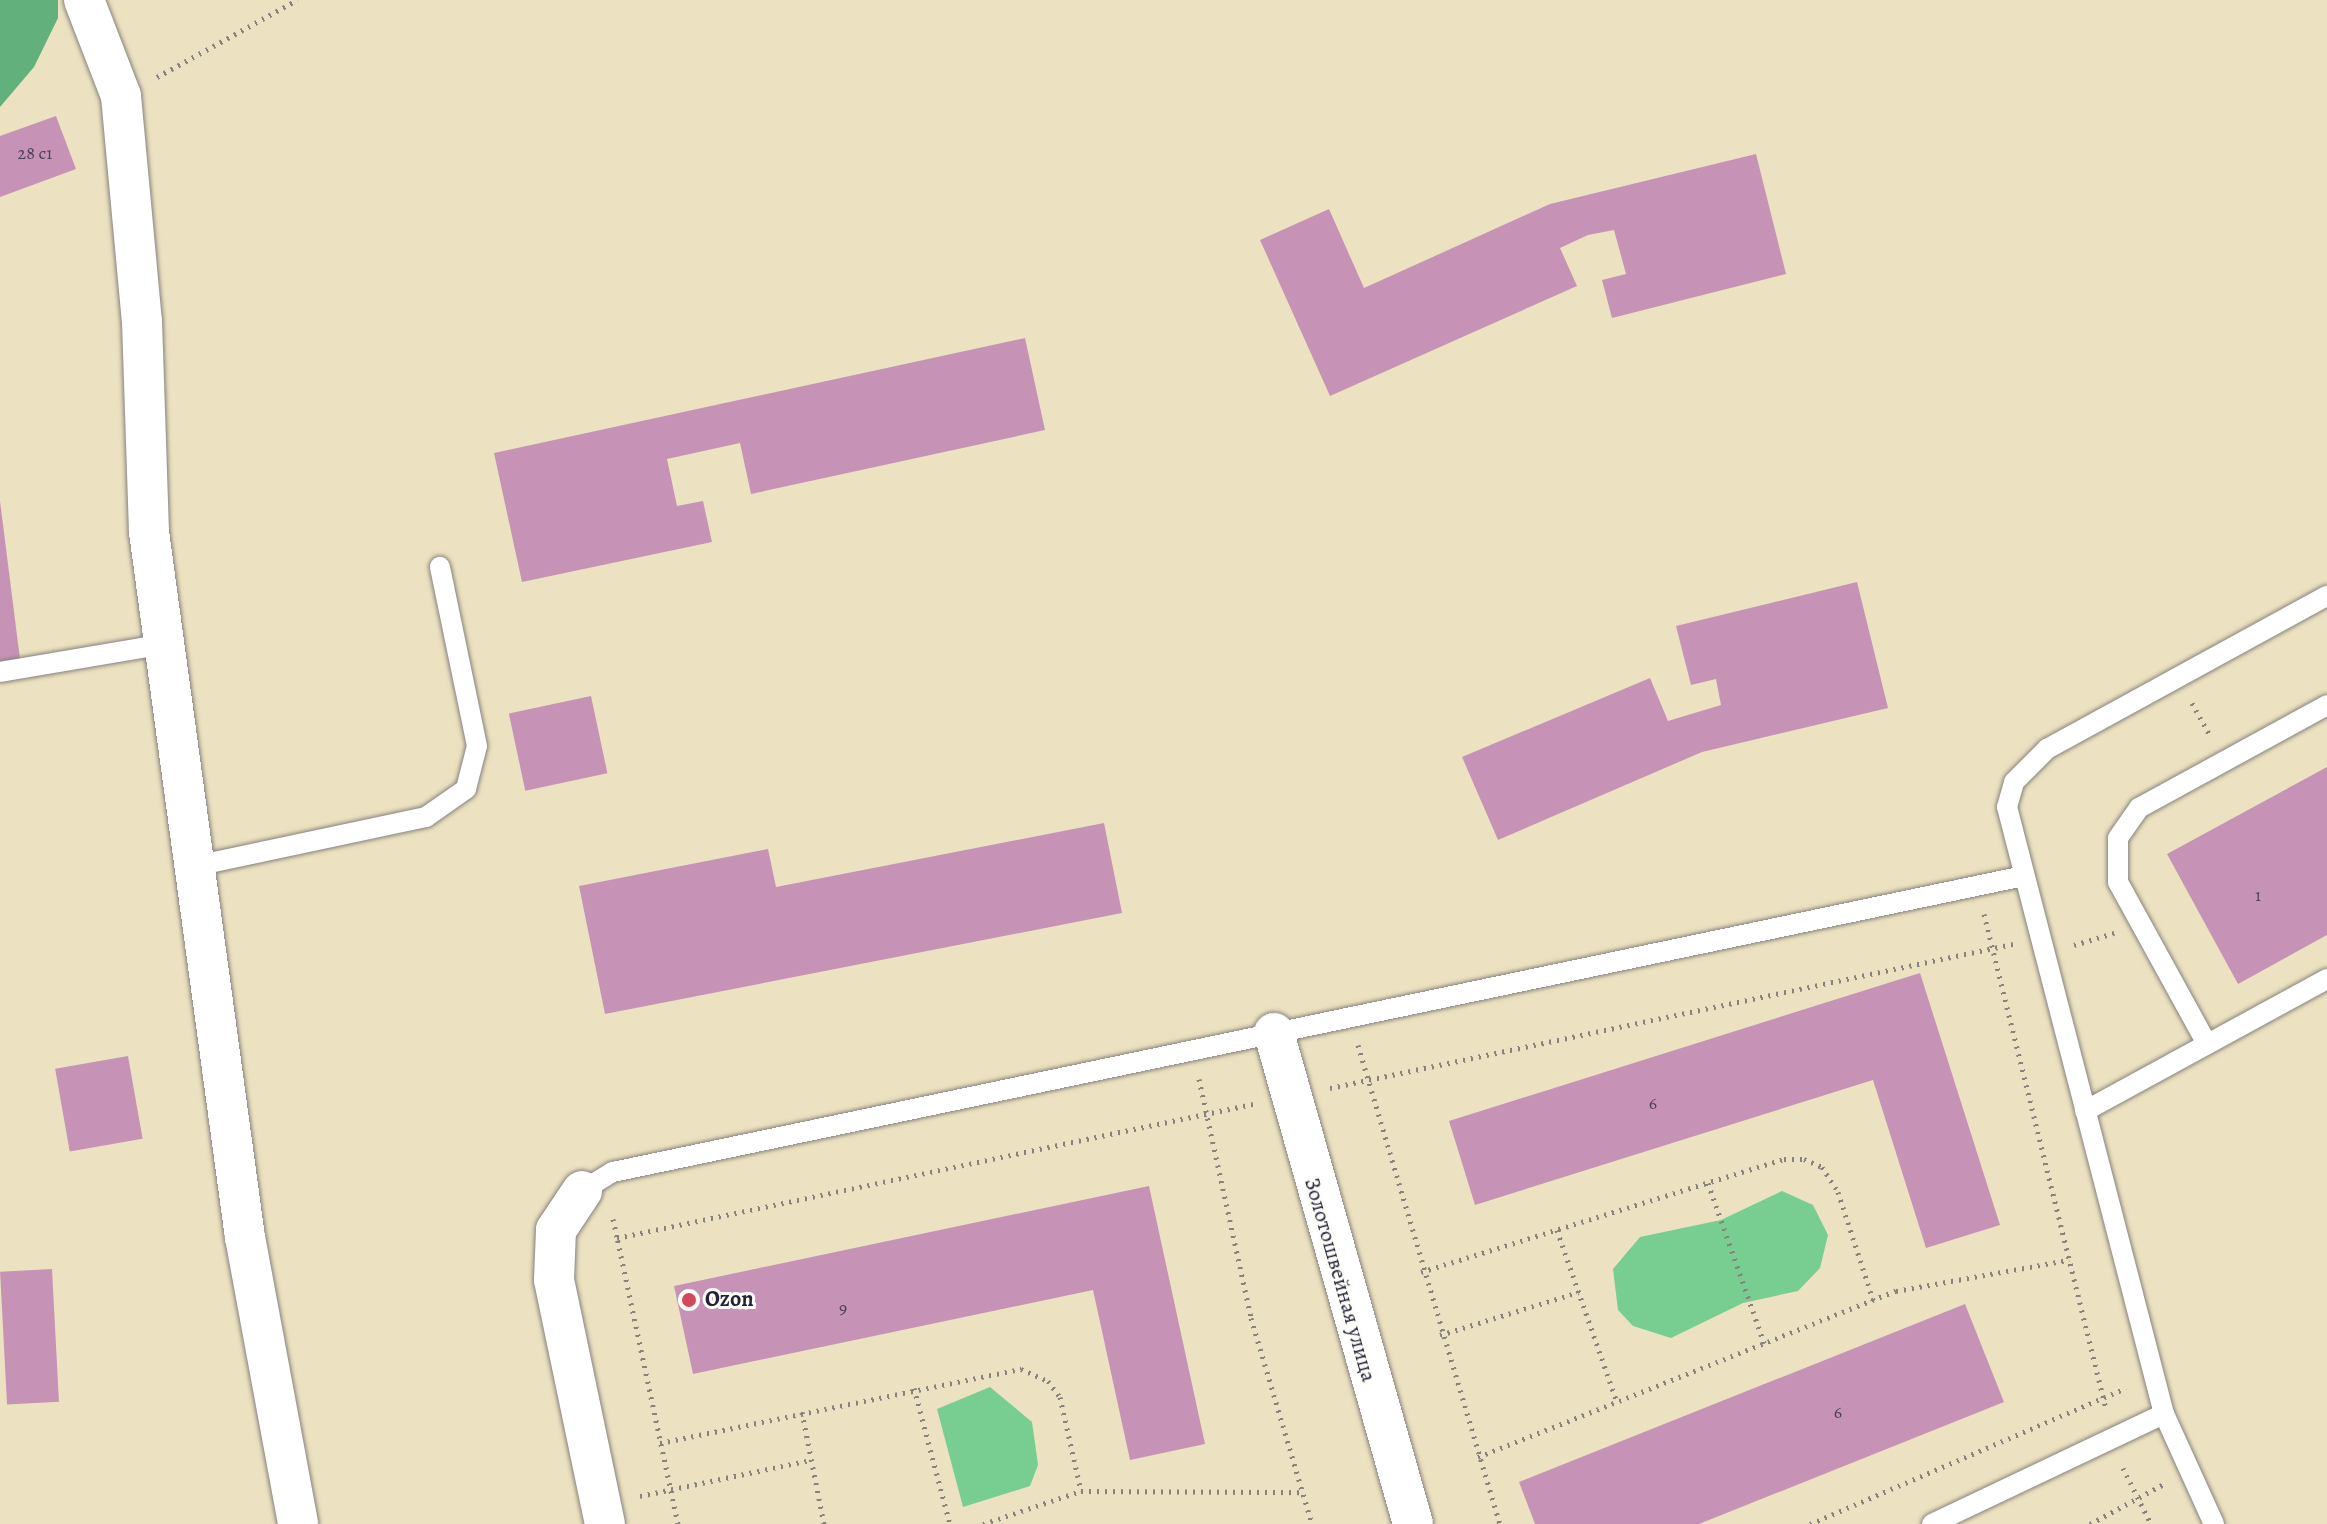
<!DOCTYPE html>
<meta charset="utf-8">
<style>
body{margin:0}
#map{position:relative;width:2327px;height:1524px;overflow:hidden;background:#ece2c1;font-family:Alegreya,serif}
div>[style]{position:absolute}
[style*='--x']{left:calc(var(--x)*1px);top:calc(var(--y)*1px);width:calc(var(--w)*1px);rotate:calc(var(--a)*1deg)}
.green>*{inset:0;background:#78cd91}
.forest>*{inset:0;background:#62b07b}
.building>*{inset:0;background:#c693b7;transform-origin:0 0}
.path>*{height:5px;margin-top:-2.5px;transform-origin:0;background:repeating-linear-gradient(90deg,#87827e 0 2px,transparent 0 8px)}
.roads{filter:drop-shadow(0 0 2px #87827e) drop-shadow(0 0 2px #87827e)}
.lane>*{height:20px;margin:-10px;padding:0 10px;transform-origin:10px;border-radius:10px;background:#fff}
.street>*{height:40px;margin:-20px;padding:0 20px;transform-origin:20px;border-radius:20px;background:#fff}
.dots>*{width:22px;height:22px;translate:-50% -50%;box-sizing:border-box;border:4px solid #fdfcf7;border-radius:50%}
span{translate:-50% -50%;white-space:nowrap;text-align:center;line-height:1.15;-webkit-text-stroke:6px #fdfcf7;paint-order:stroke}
.number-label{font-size:18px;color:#4b3e5a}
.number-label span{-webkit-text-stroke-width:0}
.street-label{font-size:22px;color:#22223b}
.poi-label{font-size:22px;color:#22223b;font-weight:700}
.left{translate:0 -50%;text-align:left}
</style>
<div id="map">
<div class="green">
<i style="clip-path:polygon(1782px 1191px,1813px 1205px,1828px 1235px,1820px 1268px,1798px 1291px,1743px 1303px,1671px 1338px,1633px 1326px,1618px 1310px,1613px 1269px,1640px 1237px,1721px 1220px)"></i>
<i style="clip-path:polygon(990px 1387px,1032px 1422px,1038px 1465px,1030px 1486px,963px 1507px,937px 1409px)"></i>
</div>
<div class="forest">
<i style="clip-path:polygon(0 0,58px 0,58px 18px,34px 67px,0 107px)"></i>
</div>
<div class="building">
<i style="clip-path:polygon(56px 116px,76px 169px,0 197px,0 136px)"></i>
<i style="clip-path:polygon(1756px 154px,1786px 274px,1612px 318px,1602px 280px,1626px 274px,1614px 230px,1588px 235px,1560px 248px,1577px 286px,1330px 396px,1260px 240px,1329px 209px,1364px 288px,1550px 204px)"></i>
<i style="clip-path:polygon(1025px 338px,1045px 430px,751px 494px,740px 443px,667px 459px,677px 506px,703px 501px,712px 542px,522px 582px,494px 453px)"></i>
<i style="clip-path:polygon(0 501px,20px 659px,0 661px)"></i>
<i style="clip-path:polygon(1857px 582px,1888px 708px,1702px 752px,1498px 840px,1462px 757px,1650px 678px,1668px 721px,1721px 705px,1716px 679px,1691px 685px,1676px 626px)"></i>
<i style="left:591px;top:696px;width:79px;height:84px;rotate:78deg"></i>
<i style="clip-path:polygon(2327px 767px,2327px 935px,2238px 984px,2167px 854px)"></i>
<i style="clip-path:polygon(1104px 823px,1122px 913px,605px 1014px,579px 886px,768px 849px,776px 887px)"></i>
<i style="clip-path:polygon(1920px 973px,2000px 1225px,1926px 1248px,1873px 1080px,1475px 1205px,1449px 1121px)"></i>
<i style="left:128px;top:1056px;width:84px;height:74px;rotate:80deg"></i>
<i style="clip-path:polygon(1149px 1186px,1205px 1444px,1130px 1460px,1093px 1290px,693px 1374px,674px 1286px)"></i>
<i style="left:52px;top:1269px;width:133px;height:52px;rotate:87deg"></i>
<i style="clip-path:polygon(1965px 1304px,2004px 1402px,1699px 1524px,1535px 1524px,1519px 1482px)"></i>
</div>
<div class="path">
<i style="--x:157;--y:77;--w:160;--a:-28.8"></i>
<i style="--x:2192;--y:703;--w:38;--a:61"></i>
<i style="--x:1984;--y:914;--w:510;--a:76.15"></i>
<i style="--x:2074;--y:945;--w:42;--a:-16.7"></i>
<i style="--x:1358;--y:1045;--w:500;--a:73.5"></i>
<i style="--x:1199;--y:1079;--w:245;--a:77.7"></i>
<i style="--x:1251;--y:1318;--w:215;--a:73.5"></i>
<i style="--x:1330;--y:1088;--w:698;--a:-11.91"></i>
<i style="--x:1708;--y:1183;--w:170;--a:70.7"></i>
<i style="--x:613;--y:1219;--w:19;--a:78"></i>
<i style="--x:1557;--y:1230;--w:182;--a:70.8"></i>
<i style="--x:1421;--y:1272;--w:380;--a:-17.3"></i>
<i style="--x:1784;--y:1159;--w:20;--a:0"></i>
<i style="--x:1804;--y:1159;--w:20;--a:24"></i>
<i style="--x:1822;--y:1167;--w:30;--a:57"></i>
<i style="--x:1838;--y:1192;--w:114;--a:72"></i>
<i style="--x:1440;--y:1335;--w:145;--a:-17.2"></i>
<i style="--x:914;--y:1388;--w:141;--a:75.2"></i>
<i style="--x:802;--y:1412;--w:114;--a:78.9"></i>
<i style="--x:660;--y:1443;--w:369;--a:-11.6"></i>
<i style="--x:1021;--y:1369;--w:30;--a:24"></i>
<i style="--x:1048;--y:1381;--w:20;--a:53"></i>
<i style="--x:1060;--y:1397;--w:96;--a:77.4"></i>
<i style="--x:1478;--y:1457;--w:450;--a:-21.7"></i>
<i style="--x:1896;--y:1291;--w:176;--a:-10.2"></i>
<i style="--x:2123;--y:1468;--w:63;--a:63.4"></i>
<i style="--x:640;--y:1496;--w:175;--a:-11.9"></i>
<i style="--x:678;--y:1524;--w:292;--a:-102"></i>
<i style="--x:617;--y:1238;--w:650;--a:-11.9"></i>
<i style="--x:983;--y:1524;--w:103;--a:-18.6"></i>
<i style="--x:1081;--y:1491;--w:221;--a:0.3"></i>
<i style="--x:1810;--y:1524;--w:344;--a:-23.3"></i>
<i style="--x:2090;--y:1524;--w:84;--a:-28.4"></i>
</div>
<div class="roads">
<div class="lane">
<i style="--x:0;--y:672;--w:167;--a:-9.6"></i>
<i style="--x:200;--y:865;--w:231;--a:-12"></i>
<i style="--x:426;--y:817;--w:49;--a:-35"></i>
<i style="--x:466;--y:789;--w:44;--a:-75.7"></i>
<i style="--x:477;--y:746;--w:183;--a:-101.7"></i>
<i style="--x:2207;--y:1044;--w:185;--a:-118.8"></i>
<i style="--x:2118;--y:882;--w:44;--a:-90"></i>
<i style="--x:2118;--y:838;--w:37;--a:-55"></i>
<i style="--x:2139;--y:808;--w:214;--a:-28.7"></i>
<i style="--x:2085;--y:1111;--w:276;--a:-28.6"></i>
<i style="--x:582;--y:1191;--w:36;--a:-32"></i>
<i style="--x:613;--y:1172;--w:1442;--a:-11.85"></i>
<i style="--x:1932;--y:1524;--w:257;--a:-25.4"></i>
<i style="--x:2214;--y:1524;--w:121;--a:-114.4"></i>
<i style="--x:2164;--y:1414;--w:627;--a:-104.5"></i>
<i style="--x:2007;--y:807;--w:26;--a:-74"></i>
<i style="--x:2014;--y:782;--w:47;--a:-45"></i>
<i style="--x:2047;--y:749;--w:319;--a:-28.7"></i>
</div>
<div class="street">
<i style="--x:84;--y:0;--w:103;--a:68.9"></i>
<i style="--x:121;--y:96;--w:226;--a:84.7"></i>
<i style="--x:142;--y:321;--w:211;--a:88.1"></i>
<i style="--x:149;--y:532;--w:712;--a:82.25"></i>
<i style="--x:245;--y:1237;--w:292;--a:79.5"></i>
<i style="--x:1274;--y:1033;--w:510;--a:74.19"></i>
<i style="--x:582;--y:1191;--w:47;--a:123.7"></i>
<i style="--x:556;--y:1230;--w:50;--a:92.3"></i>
<i style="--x:554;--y:1280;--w:249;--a:78.2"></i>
</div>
</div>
<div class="dots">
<i style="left:689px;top:1300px;background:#d1495b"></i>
</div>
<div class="number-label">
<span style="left:35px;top:153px">28 с1</span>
<span style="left:2258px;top:895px">1</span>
<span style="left:1653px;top:1103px">6</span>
<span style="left:843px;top:1308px">9</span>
<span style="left:1838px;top:1412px">6</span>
</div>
<div class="street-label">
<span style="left:1340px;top:1280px;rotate:74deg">Золотошвейная улица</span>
</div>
<div class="poi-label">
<span class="left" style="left:705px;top:1300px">Ozon</span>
</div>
</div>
